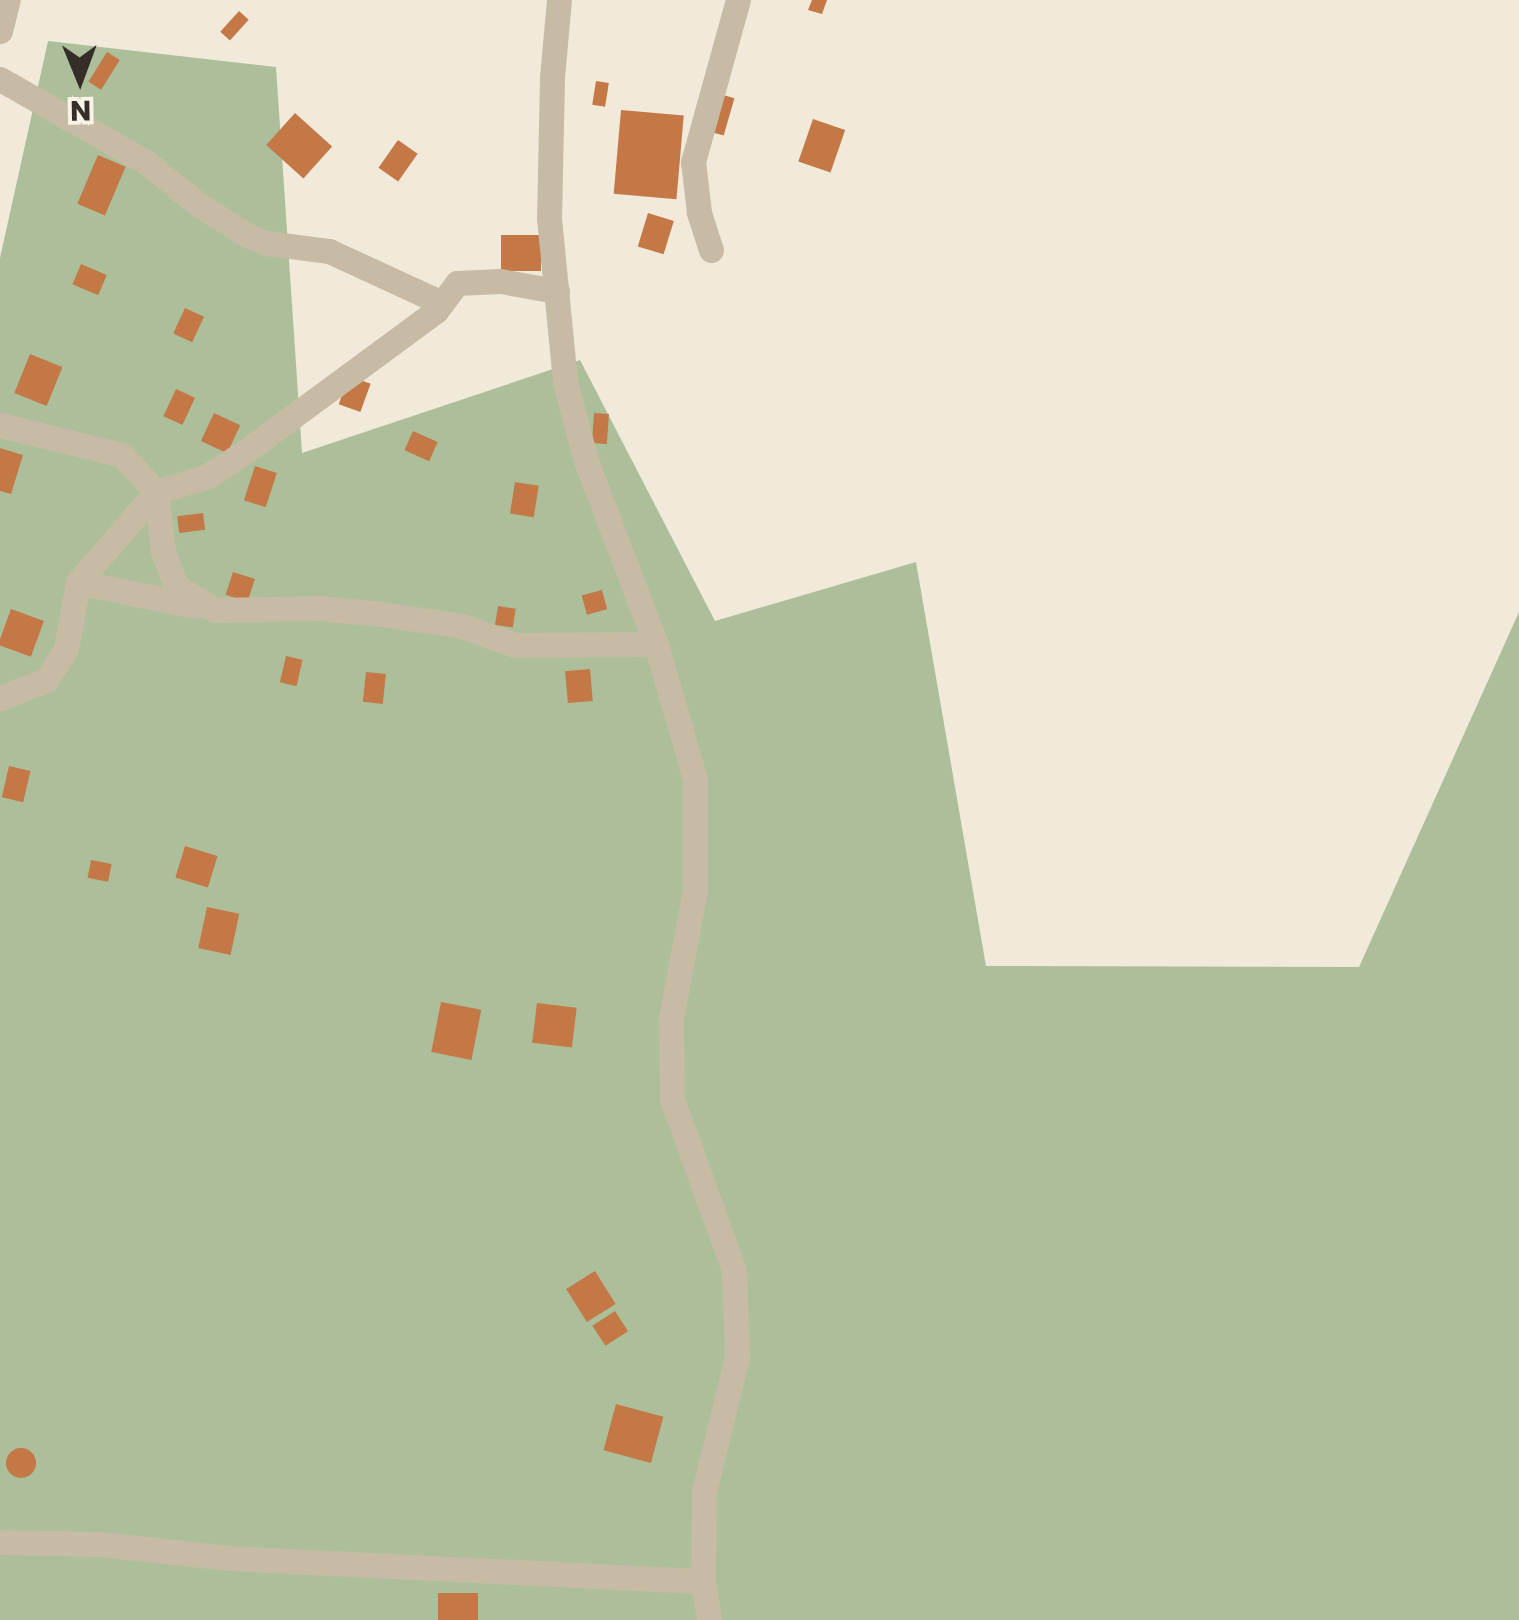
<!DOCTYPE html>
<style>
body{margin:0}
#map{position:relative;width:1519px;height:1620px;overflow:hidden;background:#f1eada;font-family:Poppins,sans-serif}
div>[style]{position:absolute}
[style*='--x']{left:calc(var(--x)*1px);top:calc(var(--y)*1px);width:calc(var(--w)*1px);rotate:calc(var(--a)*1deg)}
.green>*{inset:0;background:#adbf9a}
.building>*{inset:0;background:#c37846;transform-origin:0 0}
.round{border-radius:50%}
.minor>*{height:25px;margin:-12.5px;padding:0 12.5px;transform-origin:12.5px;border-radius:12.5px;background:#c8bba6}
span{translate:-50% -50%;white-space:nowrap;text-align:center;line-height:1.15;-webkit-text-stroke:8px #f9f3e6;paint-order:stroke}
.north{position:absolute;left:30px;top:30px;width:100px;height:100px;-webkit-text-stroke:8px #f9f3e6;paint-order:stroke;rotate:179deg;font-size:28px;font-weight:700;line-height:40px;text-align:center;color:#352d27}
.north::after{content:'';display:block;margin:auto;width:35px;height:45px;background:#352d27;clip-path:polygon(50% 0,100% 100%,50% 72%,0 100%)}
</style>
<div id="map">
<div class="green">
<i style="clip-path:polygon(48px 41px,276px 67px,302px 453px,580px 360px,715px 621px,916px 562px,986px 966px,1359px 967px,1519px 612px,1519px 1620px,0 1620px,0 258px)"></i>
</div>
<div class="building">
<i style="clip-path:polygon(812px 0,827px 0,822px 14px,808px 10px)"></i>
<i style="left:239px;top:11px;width:13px;height:28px;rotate:42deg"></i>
<i style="left:107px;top:52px;width:15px;height:35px;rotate:32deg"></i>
<i style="left:596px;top:81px;width:13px;height:24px;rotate:9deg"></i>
<i style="left:720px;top:94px;width:15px;height:39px;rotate:16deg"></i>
<i style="left:621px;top:110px;width:63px;height:84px;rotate:5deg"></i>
<i style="left:295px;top:113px;width:50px;height:43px;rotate:42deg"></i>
<i style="left:813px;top:119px;width:34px;height:45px;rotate:19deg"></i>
<i style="left:398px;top:140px;width:24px;height:34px;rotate:35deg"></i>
<i style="left:98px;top:155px;width:30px;height:53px;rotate:23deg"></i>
<i style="left:648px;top:213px;width:27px;height:35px;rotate:17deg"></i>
<i style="left:501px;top:235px;width:40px;height:36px"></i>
<i style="left:81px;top:264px;width:28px;height:22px;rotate:23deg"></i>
<i style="left:185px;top:308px;width:21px;height:28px;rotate:25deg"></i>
<i style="left:30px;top:354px;width:35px;height:42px;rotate:22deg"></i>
<i style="left:349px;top:376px;width:23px;height:30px;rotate:20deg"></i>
<i style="left:176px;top:389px;width:21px;height:30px;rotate:25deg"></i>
<i style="left:214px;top:413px;width:29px;height:31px;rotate:25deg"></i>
<i style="left:594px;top:413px;width:15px;height:30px;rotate:4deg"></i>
<i style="left:413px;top:431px;width:27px;height:21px;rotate:24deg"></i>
<i style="clip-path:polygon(0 448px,23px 455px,11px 494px,0 491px)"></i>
<i style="left:255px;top:466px;width:23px;height:36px;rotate:18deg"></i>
<i style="left:515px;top:482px;width:24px;height:32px;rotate:9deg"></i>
<i style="left:203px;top:513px;width:17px;height:26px;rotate:83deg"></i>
<i style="left:233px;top:572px;width:23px;height:24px;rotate:18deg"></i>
<i style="left:602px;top:590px;width:20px;height:21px;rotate:75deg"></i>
<i style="left:498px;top:606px;width:18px;height:19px;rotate:9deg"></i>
<i style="left:11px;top:609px;width:35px;height:38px;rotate:20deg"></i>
<i style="left:286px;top:656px;width:17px;height:27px;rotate:13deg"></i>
<i style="left:590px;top:669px;width:32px;height:25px;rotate:85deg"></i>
<i style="left:366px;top:672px;width:20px;height:30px;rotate:6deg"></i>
<i style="left:9px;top:766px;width:22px;height:32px;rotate:13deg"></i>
<i style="left:185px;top:846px;width:34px;height:33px;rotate:17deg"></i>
<i style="left:91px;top:860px;width:21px;height:18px;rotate:11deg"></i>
<i style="left:207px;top:907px;width:33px;height:42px;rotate:12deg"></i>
<i style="left:441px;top:1002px;width:41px;height:51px;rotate:11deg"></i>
<i style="left:537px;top:1003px;width:40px;height:40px;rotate:7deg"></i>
<i style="left:595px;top:1271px;width:39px;height:34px;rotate:58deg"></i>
<i style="left:615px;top:1311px;width:24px;height:27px;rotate:57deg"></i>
<i style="left:616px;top:1404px;width:49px;height:48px;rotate:15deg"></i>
<i class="round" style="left:6px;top:1448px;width:30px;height:30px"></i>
<i style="left:438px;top:1593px;width:40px;height:27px"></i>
</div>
<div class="minor">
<i style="--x:559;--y:0;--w:77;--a:95.2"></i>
<i style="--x:552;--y:77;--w:141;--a:91.2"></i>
<i style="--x:549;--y:218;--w:165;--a:84.4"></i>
<i style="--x:565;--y:382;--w:82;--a:75.1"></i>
<i style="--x:586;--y:461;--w:196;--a:69.1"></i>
<i style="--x:656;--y:644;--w:141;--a:73.9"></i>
<i style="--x:695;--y:779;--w:111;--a:90"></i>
<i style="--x:695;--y:890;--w:130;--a:100.6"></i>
<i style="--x:671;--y:1018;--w:81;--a:89.3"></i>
<i style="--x:672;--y:1099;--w:182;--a:70.1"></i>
<i style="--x:734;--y:1270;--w:87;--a:88"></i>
<i style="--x:737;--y:1357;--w:138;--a:103.8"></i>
<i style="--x:704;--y:1491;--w:90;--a:90.6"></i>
<i style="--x:0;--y:31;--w:32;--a:-76"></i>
<i style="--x:0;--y:79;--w:169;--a:29.7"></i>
<i style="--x:147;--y:163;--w:67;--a:38.9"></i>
<i style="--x:199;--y:205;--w:57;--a:32"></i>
<i style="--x:247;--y:235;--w:22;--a:22"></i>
<i style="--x:267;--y:243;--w:63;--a:7.4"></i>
<i style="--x:329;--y:251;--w:124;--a:24.7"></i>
<i style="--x:711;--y:250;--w:40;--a:-108"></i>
<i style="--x:699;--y:212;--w:50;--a:-96.8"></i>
<i style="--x:693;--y:162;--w:168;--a:-74.5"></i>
<i style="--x:0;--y:425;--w:126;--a:13.8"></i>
<i style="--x:122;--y:455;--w:50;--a:47.4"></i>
<i style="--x:156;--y:492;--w:59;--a:83.2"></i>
<i style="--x:163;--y:551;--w:37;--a:70"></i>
<i style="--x:176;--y:586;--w:46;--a:31.6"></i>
<i style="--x:215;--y:610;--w:106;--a:-1.1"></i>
<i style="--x:321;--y:608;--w:60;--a:5.7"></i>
<i style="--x:381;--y:614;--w:82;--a:8.4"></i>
<i style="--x:462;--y:626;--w:56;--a:19.7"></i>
<i style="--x:515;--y:645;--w:141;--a:-0.4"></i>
<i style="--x:78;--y:582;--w:119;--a:11.6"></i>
<i style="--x:0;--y:698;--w:49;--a:-21.4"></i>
<i style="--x:46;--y:680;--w:37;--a:-57"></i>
<i style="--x:66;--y:649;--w:68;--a:-79.8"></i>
<i style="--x:78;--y:582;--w:119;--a:-49.1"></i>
<i style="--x:156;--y:492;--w:54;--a:-17.1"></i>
<i style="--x:208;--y:476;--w:45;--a:-33.3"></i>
<i style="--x:246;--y:451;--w:236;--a:-36.4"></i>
<i style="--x:436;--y:311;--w:35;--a:-53"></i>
<i style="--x:457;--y:283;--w:43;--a:-2.7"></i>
<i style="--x:500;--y:281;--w:58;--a:10"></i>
<i style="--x:0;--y:1542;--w:100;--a:1.1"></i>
<i style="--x:100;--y:1544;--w:130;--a:6.2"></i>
<i style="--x:229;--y:1558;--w:475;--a:2.8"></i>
<i style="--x:703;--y:1581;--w:39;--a:81"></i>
</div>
<div class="north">N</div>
</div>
